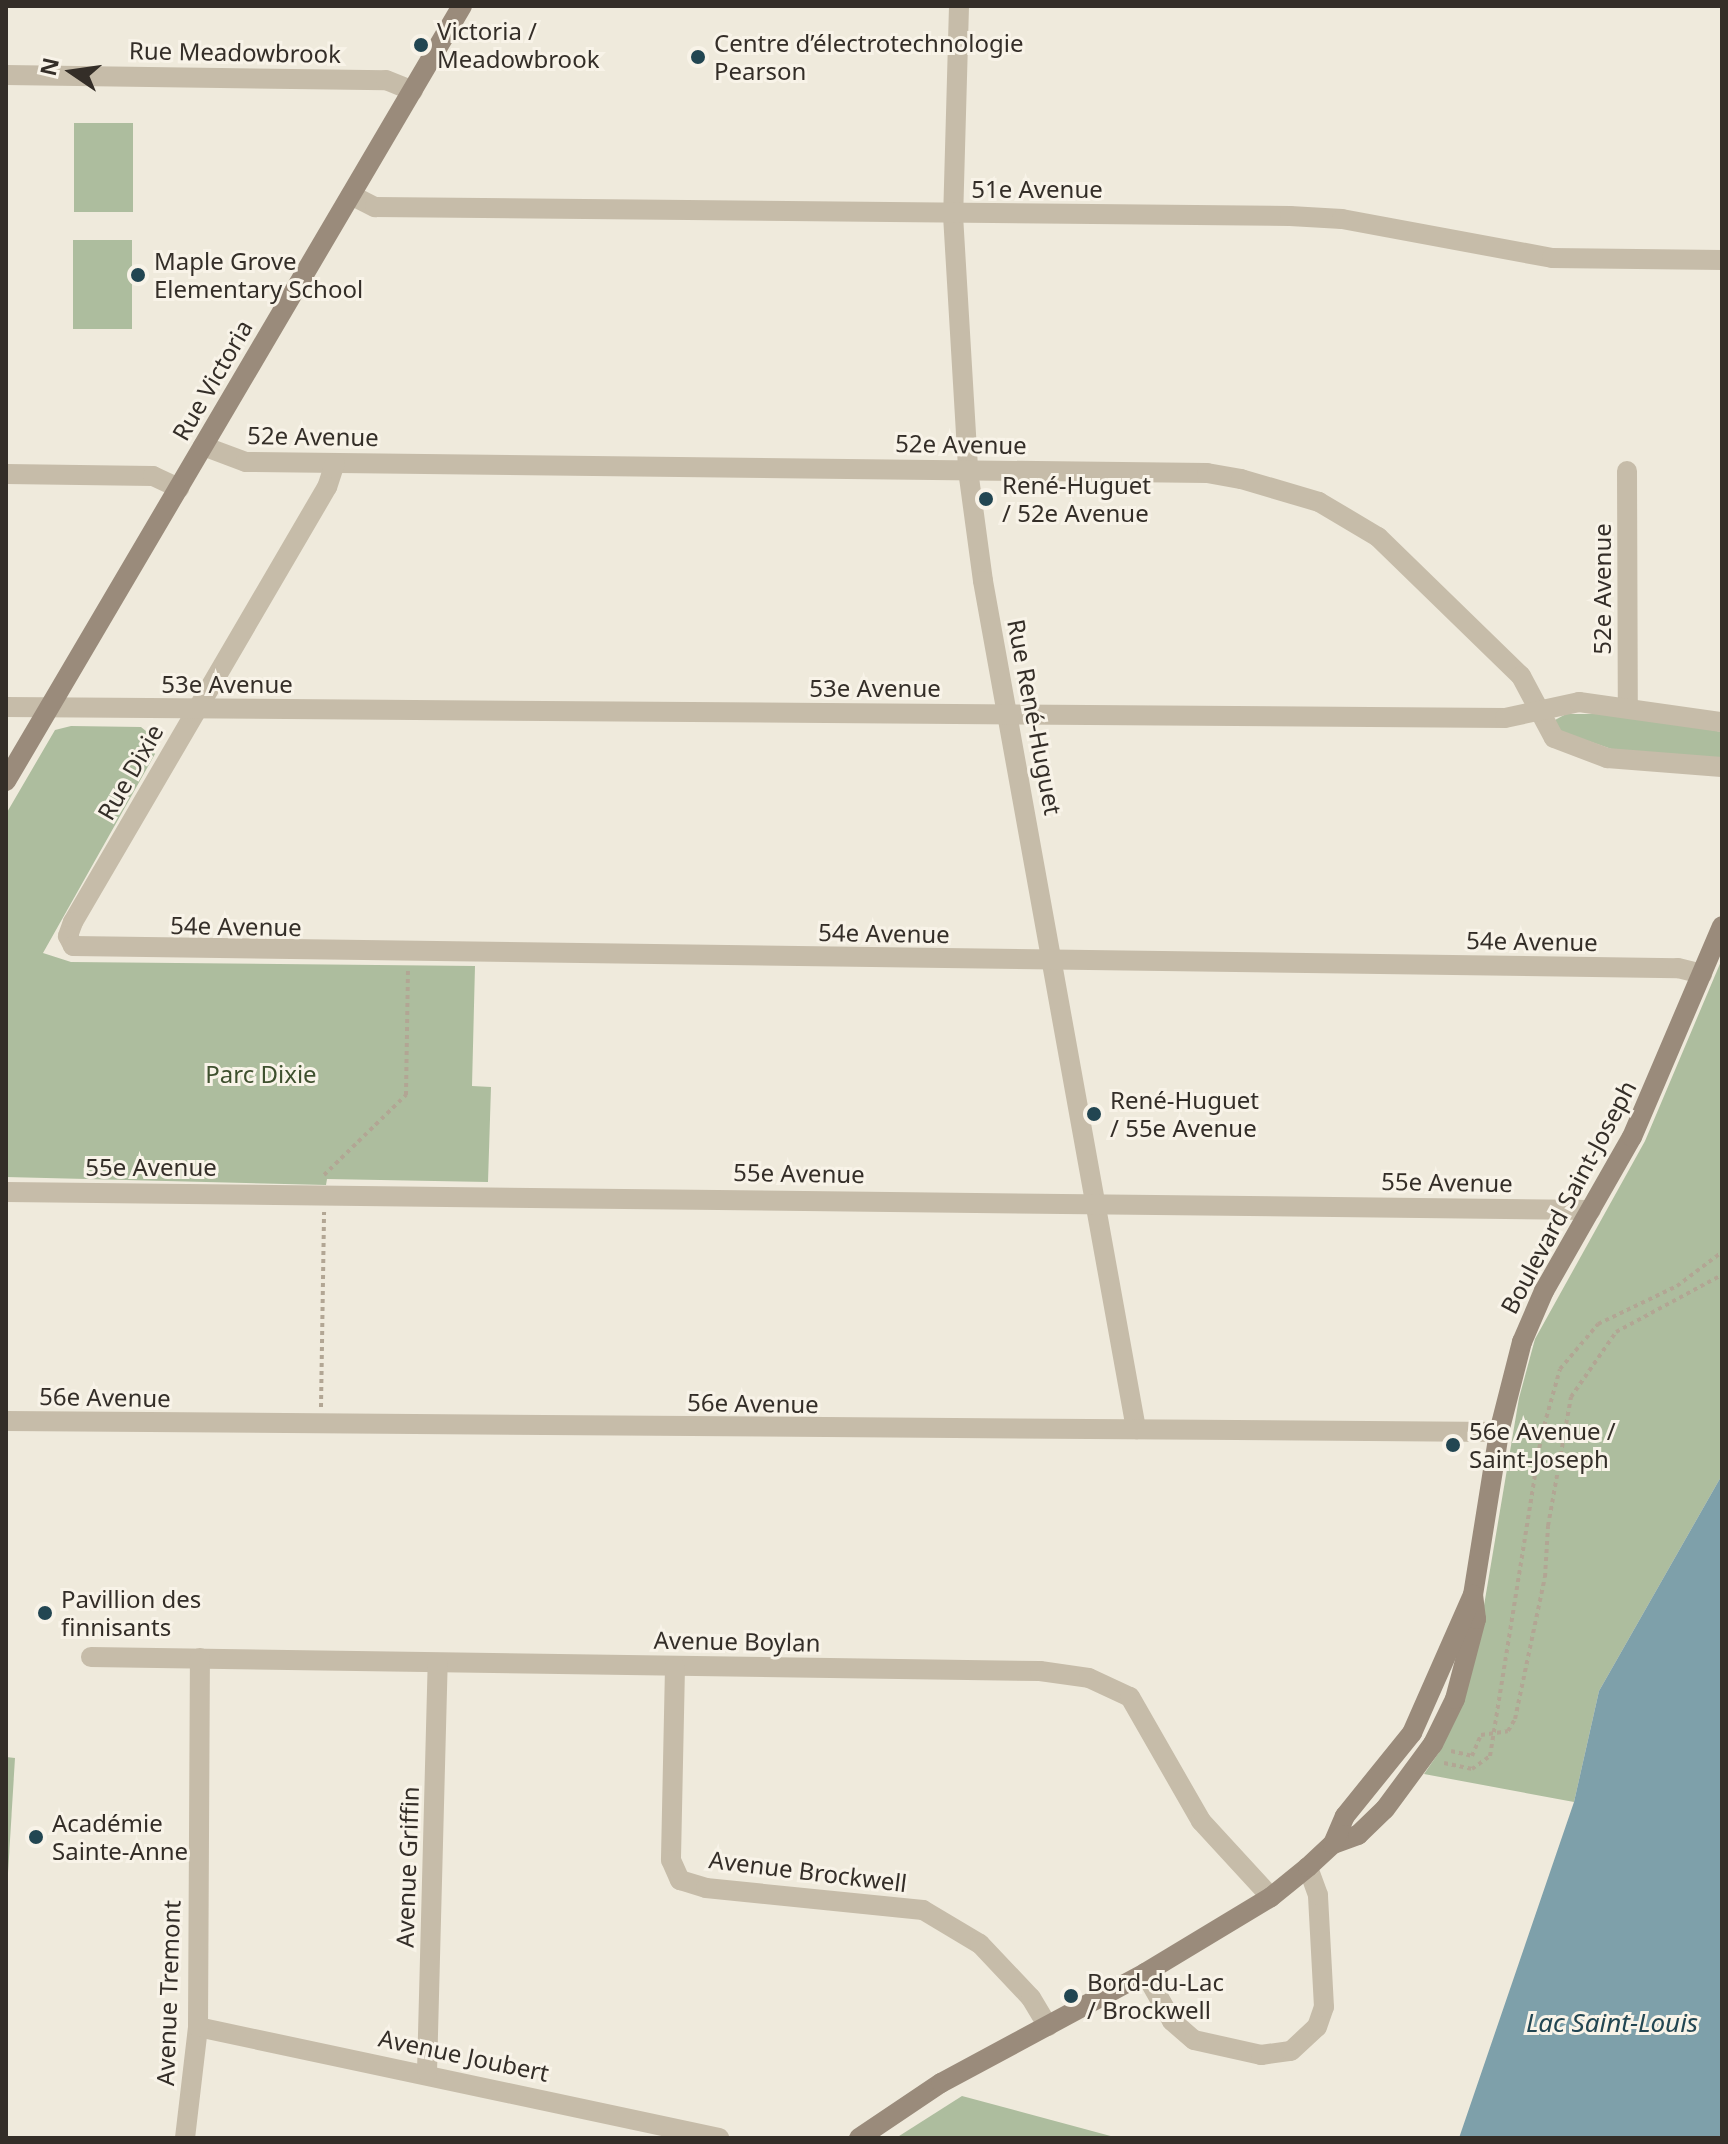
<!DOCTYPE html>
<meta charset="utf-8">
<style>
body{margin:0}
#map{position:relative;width:1728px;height:2144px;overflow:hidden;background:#efeadc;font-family:"Noto Sans",sans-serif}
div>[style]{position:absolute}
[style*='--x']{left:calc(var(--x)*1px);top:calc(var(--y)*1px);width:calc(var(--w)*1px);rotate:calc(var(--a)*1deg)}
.green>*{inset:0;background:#adbd9e;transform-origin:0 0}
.water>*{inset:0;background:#7ea0aa}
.path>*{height:4px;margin-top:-2px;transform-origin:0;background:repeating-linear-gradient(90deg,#b2a694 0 4px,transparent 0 8px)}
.street>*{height:20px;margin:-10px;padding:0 10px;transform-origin:10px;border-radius:10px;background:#c6bca9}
.secondary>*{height:20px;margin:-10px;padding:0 10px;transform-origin:10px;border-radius:10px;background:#9a8b7b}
.dots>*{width:22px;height:22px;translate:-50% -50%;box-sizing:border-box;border:4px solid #f8f3e8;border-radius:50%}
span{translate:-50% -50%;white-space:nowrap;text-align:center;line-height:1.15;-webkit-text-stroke:6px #f8f3e8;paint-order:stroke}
.poi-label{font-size:24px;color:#342e28}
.left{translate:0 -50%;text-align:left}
.street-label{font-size:24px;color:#342e28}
.park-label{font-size:24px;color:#3e502e}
.water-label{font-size:26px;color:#224652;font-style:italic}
.frame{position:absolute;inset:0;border:8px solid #342e28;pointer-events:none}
.north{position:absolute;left:32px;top:32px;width:80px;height:80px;-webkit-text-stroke:6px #f8f3e8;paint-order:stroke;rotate:283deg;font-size:22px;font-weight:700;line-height:32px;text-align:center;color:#342e28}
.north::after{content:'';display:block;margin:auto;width:28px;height:36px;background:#342e28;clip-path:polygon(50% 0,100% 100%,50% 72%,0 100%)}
</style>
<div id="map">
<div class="green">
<i style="left:74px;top:123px;width:59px;height:89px"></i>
<i style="left:73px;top:240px;width:59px;height:89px"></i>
<i style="clip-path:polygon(1566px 714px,1626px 714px,1722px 732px,1722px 760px,1629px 755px,1559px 731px,1555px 720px)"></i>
<i style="clip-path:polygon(71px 726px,141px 727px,152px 736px,155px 754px,43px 953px,71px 962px,475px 966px,472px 1086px,491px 1087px,488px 1182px,327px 1179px,326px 1185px,6px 1177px,6px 814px,55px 730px)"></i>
<i style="clip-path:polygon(1722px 959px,1722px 1475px,1599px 1691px,1574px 1802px,1424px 1774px,1442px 1748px,1477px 1647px,1519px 1398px,1535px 1339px,1645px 1141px)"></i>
<i style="clip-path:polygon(6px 1757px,15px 1758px,6px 1906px)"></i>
<i style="clip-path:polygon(962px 2096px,1118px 2138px,896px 2138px)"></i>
</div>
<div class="water">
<i style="clip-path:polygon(1722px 1475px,1722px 2138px,1459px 2138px,1574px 1802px,1599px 1691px)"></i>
</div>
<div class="path">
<i style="--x:324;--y:1175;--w:115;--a:-44.3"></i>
<i style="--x:406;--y:1095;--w:125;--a:-89.1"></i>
<i style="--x:321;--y:1407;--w:195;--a:-89.1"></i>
<i style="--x:1518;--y:1433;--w:24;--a:0"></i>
<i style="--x:1548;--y:1433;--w:15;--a:11"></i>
<i style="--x:1451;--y:1751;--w:22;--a:13"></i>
<i style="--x:1472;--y:1756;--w:23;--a:-67"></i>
<i style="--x:1481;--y:1735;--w:27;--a:-8"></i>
<i style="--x:1508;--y:1731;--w:14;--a:-60"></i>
<i style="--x:1515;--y:1719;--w:145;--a:-78.1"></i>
<i style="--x:1545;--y:1577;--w:51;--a:-86.6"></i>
<i style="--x:1548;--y:1526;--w:131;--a:-79.9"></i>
<i style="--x:1571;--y:1397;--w:79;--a:-55.3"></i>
<i style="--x:1616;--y:1332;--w:120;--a:-28.3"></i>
<i style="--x:1444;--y:1763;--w:29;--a:12"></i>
<i style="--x:1472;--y:1769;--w:22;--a:-36"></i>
<i style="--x:1490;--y:1756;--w:327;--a:-80.9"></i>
<i style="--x:1542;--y:1433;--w:66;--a:-74.3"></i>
<i style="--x:1560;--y:1369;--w:59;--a:-49.8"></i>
<i style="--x:1598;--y:1324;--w:88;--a:-25.7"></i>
<i style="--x:1677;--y:1286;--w:56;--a:-37.1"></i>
</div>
<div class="street">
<i style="--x:959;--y:6;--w:209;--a:91.6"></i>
<i style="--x:953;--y:215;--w:255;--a:86.6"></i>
<i style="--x:968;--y:470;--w:112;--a:82.3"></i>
<i style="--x:983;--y:581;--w:862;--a:79.77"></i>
<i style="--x:6;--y:75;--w:380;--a:0.8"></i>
<i style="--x:386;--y:80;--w:29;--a:22"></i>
<i style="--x:351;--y:195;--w:27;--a:27"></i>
<i style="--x:375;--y:207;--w:915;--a:0.56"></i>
<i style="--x:1290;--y:216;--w:52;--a:3.3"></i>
<i style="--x:1342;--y:219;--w:214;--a:10.5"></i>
<i style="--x:1552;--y:258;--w:170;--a:0.7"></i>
<i style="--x:203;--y:446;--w:46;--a:20.4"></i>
<i style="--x:246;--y:462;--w:961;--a:0.66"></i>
<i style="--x:1207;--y:473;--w:35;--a:10"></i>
<i style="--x:1241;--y:479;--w:81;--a:16.4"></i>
<i style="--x:1319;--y:502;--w:69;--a:30.7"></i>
<i style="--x:1378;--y:537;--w:199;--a:44.2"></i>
<i style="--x:1521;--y:676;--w:70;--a:62"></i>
<i style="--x:1554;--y:738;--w:57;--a:20.7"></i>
<i style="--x:1607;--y:758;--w:115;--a:4.5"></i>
<i style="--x:335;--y:463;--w:25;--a:108"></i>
<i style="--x:327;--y:487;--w:504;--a:120.28"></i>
<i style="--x:73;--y:922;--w:15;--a:110"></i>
<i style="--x:68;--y:936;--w:11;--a:63"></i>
<i style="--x:73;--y:946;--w:1605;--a:0.79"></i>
<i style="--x:1678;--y:968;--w:25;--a:14"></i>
<i style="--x:1627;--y:471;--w:234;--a:89.8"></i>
<i style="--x:6;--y:474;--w:147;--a:0.8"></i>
<i style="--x:153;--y:476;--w:29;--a:25"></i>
<i style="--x:6;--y:707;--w:1499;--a:0.42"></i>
<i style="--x:1505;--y:718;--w:76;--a:-12.2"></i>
<i style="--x:1579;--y:702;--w:144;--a:8"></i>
<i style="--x:6;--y:1192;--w:1585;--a:0.65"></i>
<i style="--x:6;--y:1421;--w:1493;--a:0.42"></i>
<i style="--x:91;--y:1657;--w:949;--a:0.85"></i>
<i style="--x:1040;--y:1671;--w:49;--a:8.1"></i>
<i style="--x:1089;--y:1678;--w:45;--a:24.9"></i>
<i style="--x:1130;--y:1697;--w:143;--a:60.2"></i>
<i style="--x:1201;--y:1821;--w:103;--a:47.4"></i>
<i style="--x:675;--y:1667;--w:193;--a:91.2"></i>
<i style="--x:671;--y:1860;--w:22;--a:66"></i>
<i style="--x:680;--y:1880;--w:27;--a:17"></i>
<i style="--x:706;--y:1888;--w:218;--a:5.8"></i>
<i style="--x:923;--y:1910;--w:66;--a:30.8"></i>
<i style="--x:980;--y:1944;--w:74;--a:46.6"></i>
<i style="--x:1031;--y:1998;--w:33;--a:59"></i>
<i style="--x:1145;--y:1973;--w:55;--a:60.6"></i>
<i style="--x:1172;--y:2021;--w:29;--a:41"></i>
<i style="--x:1194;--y:2040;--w:69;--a:12.6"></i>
<i style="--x:1261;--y:2055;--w:30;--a:-8"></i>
<i style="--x:1291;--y:2051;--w:35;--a:-43"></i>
<i style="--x:1317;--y:2027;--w:21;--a:-71"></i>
<i style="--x:1324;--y:2007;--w:112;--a:-93.1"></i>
<i style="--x:1318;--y:1895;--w:30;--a:-110"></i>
<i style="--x:198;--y:2027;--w:533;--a:12.03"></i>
<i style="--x:427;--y:2072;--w:409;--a:-88.5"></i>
<i style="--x:185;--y:2138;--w:112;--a:-83.3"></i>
<i style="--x:198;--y:2027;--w:369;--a:-89.7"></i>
</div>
<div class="secondary">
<i style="--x:6;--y:781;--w:899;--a:-59.53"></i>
<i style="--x:1333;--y:1844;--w:27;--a:-20"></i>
<i style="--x:1358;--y:1835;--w:37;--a:-44"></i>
<i style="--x:1385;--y:1809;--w:81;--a:-53.6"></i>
<i style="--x:1433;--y:1744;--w:50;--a:-63.9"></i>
<i style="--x:1455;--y:1699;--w:83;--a:-75.3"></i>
<i style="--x:1476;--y:1619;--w:24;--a:-97"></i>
<i style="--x:1473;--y:1595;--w:165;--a:-80.9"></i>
<i style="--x:1499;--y:1432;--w:93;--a:-75.7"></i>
<i style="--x:1522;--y:1342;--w:56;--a:-66.7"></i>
<i style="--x:1544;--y:1291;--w:177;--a:-60.3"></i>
<i style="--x:1632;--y:1137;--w:229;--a:-66.9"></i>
<i style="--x:859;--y:2138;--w:99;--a:-33.9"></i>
<i style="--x:941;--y:2083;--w:232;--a:-28.3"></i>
<i style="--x:1145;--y:1973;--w:147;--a:-31.1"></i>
<i style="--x:1271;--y:1897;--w:48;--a:-39"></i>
<i style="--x:1308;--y:1867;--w:34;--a:-43"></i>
<i style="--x:1333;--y:1844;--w:30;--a:-67"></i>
<i style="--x:1345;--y:1816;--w:107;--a:-51.1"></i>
<i style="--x:1412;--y:1733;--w:151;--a:-66.2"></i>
</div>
<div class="dots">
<i style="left:421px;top:45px;background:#224652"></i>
<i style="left:698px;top:57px;background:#224652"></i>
<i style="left:138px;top:275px;background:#224652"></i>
<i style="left:986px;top:499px;background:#224652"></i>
<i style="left:1094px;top:1114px;background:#224652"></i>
<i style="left:1453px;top:1445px;background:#224652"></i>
<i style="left:45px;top:1613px;background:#224652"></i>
<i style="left:36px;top:1837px;background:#224652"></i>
<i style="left:1071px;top:1996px;background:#224652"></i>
</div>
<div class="poi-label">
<span class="left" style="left:437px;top:45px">Victoria /<br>Meadowbrook</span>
<span class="left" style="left:714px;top:57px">Centre d’électrotechnologie<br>Pearson</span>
<span class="left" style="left:154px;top:275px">Maple Grove<br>Elementary School</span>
<span class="left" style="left:1002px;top:499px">René-Huguet<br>/ 52e Avenue</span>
<span class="left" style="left:1110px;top:1114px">René-Huguet<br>/ 55e Avenue</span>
<span class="left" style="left:1469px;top:1445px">56e Avenue /<br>Saint-Joseph</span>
<span class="left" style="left:61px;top:1613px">Pavillion des<br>finnisants</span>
<span class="left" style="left:52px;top:1837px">Académie<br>Sainte-Anne</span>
<span class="left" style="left:1087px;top:1996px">Bord-du-Lac<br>/ Brockwell</span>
</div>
<div class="street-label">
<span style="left:235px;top:52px;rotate:1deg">Rue Meadowbrook</span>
<span style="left:1037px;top:189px">51e Avenue</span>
<span style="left:212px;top:380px;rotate:-60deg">Rue Victoria</span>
<span style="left:313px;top:436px;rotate:1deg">52e Avenue</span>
<span style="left:961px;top:444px;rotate:1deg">52e Avenue</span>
<span style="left:1602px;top:589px;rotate:-90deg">52e Avenue</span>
<span style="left:227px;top:684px">53e Avenue</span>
<span style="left:875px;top:688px">53e Avenue</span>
<span style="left:1035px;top:717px;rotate:79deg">Rue René-Huguet</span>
<span style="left:130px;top:772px;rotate:-60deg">Rue Dixie</span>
<span style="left:236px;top:926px;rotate:1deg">54e Avenue</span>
<span style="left:884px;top:933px;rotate:1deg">54e Avenue</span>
<span style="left:1532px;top:941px;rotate:1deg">54e Avenue</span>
<span style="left:151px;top:1167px">55e Avenue</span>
<span style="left:799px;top:1173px;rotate:1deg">55e Avenue</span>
<span style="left:1447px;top:1182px;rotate:1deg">55e Avenue</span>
<span style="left:1568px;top:1197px;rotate:-62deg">Boulevard Saint-Joseph</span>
<span style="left:105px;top:1397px;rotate:1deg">56e Avenue</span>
<span style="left:753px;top:1403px;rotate:1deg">56e Avenue</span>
<span style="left:737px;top:1641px;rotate:1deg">Avenue Boylan</span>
<span style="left:407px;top:1867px;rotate:-88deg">Avenue Griffin</span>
<span style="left:808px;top:1871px;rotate:7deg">Avenue Brockwell</span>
<span style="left:168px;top:1993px;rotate:-88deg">Avenue Tremont</span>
<span style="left:464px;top:2055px;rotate:12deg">Avenue Joubert</span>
</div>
<div class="park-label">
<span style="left:261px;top:1074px">Parc Dixie</span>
</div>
<div class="water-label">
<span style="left:1612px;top:2023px">Lac Saint-Louis</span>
</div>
<div class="frame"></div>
<div class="north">N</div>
</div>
